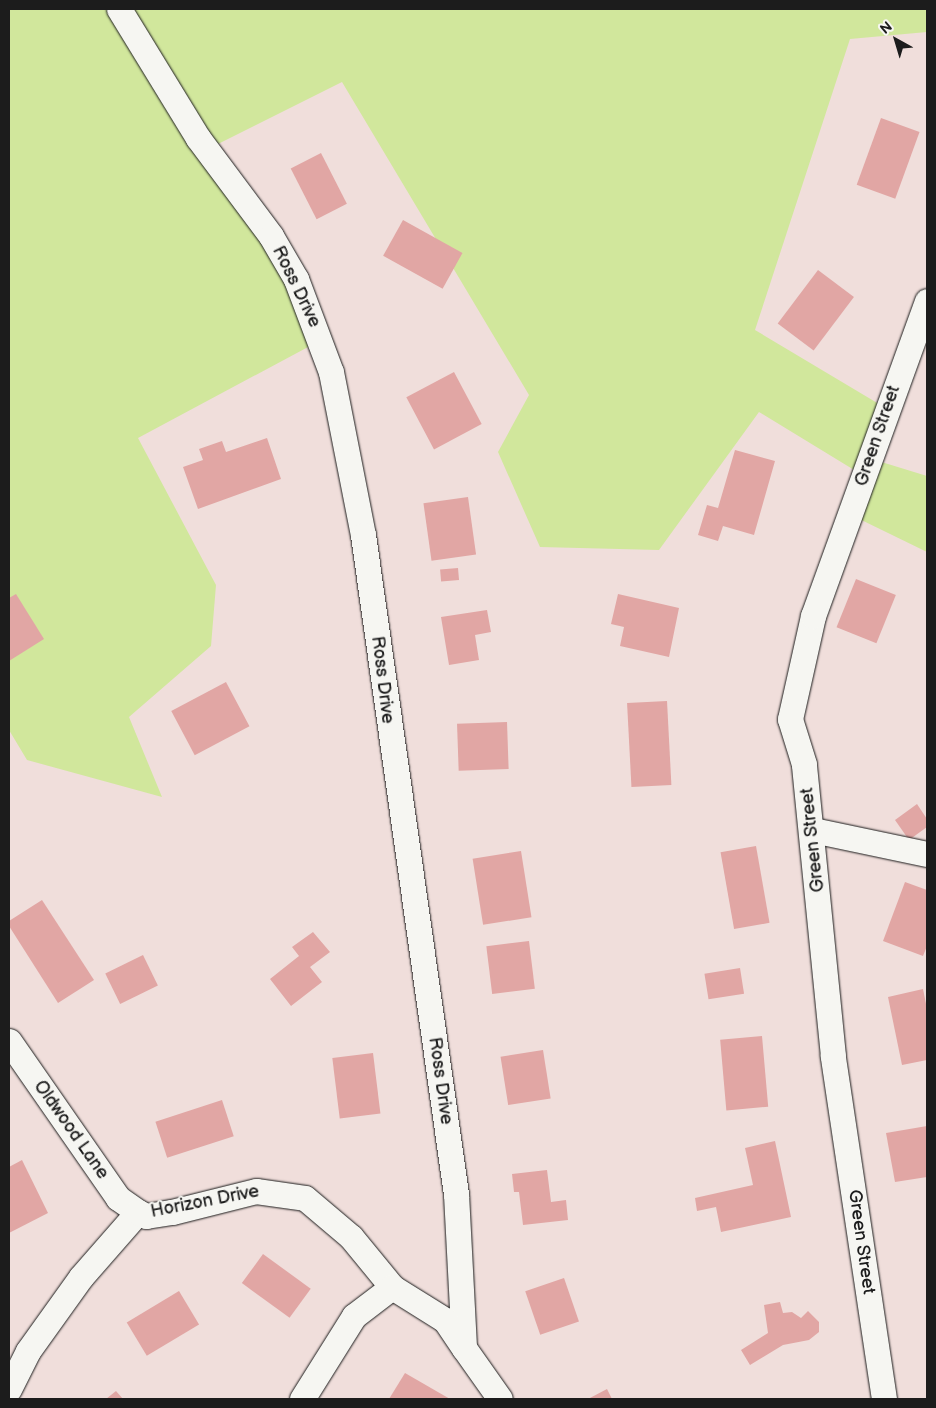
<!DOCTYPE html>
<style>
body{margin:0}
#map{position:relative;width:936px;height:1408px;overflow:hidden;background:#f0dedb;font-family:"Balsamiq Sans",sans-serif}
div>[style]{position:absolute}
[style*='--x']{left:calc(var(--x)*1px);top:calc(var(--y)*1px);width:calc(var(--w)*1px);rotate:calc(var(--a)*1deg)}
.green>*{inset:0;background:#d1e79c}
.building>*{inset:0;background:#e1a6a4;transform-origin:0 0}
.roads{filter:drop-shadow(0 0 1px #1c1c1c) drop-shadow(0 0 1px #1c1c1c)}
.minor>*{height:25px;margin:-12.5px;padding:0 12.5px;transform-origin:12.5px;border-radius:12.5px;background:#f6f6f2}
span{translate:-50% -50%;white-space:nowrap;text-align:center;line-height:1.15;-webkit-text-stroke:4px #f6f6f2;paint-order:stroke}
.street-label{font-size:18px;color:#1c1c1c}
.frame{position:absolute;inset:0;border:10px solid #1c1c1c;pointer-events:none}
.north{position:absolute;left:871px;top:15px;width:50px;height:50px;-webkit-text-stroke:4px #f6f6f2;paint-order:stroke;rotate:321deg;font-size:14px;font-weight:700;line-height:20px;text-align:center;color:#1c1c1c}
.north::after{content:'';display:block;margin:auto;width:18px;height:22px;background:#1c1c1c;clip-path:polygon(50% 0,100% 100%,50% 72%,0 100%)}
</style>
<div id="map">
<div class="green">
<i style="clip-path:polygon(9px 9px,927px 9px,927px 32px,850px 39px,755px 330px,894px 413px,875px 460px,927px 476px,927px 552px,847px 513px,864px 476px,759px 412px,659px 550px,540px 547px,498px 452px,529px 395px,342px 82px,214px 146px,323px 339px,138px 438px,216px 585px,211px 646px,129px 717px,162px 797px,27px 760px,9px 730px)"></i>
</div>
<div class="building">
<i style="left:881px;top:118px;width:41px;height:71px;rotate:20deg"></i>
<i style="left:321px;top:153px;width:57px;height:34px;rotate:63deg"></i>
<i style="left:403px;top:220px;width:68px;height:41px;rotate:29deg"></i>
<i style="left:818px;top:270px;width:45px;height:67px;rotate:37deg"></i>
<i style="left:454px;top:372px;width:59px;height:54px;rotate:62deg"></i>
<i style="clip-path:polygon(267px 438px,281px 479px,198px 509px,183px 467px,203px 460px,199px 449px,222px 441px,226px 452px)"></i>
<i style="clip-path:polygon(735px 450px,775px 461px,754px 535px,723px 526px,718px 541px,698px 535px,707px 505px,718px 508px)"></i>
<i style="left:468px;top:497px;width:58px;height:45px;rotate:82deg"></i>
<i style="left:458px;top:568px;width:12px;height:18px;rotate:85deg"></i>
<i style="left:856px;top:579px;width:43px;height:52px;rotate:22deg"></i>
<i style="clip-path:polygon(16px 594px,44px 639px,9px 661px,9px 598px)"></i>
<i style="clip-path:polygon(618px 594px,679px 608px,669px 657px,620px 646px,624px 627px,611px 624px)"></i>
<i style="clip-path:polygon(487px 610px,491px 632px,475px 635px,479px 660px,449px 665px,441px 617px)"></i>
<i style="left:226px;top:682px;width:50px;height:62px;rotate:62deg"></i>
<i style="left:667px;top:701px;width:84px;height:40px;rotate:87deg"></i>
<i style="left:507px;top:722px;width:47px;height:50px;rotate:88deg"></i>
<i style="clip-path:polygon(917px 804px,927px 819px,927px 827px,909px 840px,895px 820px)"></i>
<i style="left:756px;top:846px;width:78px;height:36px;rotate:80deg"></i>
<i style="left:521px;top:851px;width:67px;height:49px;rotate:81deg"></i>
<i style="clip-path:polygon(905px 882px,927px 890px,927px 946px,923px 956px,883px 941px)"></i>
<i style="clip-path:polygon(42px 900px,94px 980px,58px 1003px,9px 926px,9px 921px)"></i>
<i style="clip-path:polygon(313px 932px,330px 952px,310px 967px,322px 982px,291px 1006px,270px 979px,299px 956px,292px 947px)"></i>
<i style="left:529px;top:941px;width:48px;height:43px;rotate:83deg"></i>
<i style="left:143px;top:955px;width:34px;height:42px;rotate:64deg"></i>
<i style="left:740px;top:968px;width:26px;height:36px;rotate:81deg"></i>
<i style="clip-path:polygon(923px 989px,927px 1009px,927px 1060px,902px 1065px,888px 997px)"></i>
<i style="left:762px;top:1036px;width:71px;height:42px;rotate:85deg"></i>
<i style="left:543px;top:1050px;width:49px;height:43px;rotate:81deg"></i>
<i style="left:373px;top:1053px;width:61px;height:41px;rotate:83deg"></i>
<i style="left:222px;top:1100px;width:38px;height:70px;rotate:72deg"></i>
<i style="clip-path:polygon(927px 1126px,927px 1177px,895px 1182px,886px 1133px)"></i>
<i style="clip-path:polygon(775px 1141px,791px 1217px,721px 1232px,716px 1207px,697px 1211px,695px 1198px,753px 1185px,745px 1148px)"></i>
<i style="clip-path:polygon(22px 1160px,48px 1213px,9px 1233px,9px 1167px)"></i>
<i style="clip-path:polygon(547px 1170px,551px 1202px,566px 1200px,568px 1220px,523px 1225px,519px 1192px,514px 1192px,512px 1174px)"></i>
<i style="left:263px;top:1254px;width:59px;height:36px;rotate:36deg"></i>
<i style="left:564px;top:1278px;width:46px;height:41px;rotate:71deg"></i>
<i style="left:179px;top:1291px;width:39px;height:61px;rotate:59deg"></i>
<i style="clip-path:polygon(780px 1302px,783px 1313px,792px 1312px,801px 1318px,808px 1311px,819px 1322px,819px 1332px,809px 1340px,783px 1345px,750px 1365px,741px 1350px,768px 1333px,764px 1305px)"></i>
<i style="clip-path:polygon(405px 1373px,450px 1399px,389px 1399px)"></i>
<i style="clip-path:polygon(607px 1389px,612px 1399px,588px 1399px)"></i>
<i style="clip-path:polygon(116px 1391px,123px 1399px,106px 1399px)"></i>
</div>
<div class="roads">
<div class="minor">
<i style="--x:119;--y:9;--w:151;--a:58.5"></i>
<i style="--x:198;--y:138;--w:122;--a:53.3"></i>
<i style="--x:271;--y:236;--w:50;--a:59.8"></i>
<i style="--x:296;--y:279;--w:99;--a:69.4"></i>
<i style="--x:331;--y:372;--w:166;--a:78.9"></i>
<i style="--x:363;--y:535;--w:666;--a:81.97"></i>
<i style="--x:456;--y:1194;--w:154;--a:87"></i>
<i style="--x:464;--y:1348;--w:62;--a:54.8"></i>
<i style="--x:813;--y:830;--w:116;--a:11.9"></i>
<i style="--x:9;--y:1041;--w:191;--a:55.2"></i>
<i style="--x:118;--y:1198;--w:24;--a:35"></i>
<i style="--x:9;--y:1389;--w:42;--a:-63.4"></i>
<i style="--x:28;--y:1351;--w:91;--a:-54.4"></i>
<i style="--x:81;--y:1277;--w:86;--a:-48.8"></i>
<i style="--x:138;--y:1212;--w:9;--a:27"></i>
<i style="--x:146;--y:1216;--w:26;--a:-9"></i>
<i style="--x:172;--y:1212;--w:87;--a:-14"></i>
<i style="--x:256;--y:1191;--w:49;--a:8.1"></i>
<i style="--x:305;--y:1198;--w:60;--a:40.3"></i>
<i style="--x:351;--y:1237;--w:65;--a:50.6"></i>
<i style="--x:392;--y:1287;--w:62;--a:31.9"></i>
<i style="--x:445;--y:1320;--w:34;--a:56"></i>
<i style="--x:302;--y:1399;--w:98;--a:-57.9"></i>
<i style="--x:354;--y:1316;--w:48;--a:-37.3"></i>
<i style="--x:884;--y:1399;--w:347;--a:-98.5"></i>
<i style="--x:833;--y:1056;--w:293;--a:-95.7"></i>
<i style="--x:804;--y:764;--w:47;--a:-107.3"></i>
<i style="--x:790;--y:719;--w:106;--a:-77.4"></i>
<i style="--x:813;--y:616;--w:335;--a:-70.1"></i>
</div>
</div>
<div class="street-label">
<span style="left:296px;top:287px;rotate:64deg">Ross Drive</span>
<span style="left:878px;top:436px;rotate:-71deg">Green Street</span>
<span style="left:382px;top:680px;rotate:83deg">Ross Drive</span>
<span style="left:813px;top:840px;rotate:-96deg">Green Street</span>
<span style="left:440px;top:1081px;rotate:82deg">Ross Drive</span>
<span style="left:71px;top:1130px;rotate:55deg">Oldwood Lane</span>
<span style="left:205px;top:1202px;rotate:-11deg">Horizon Drive</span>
<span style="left:861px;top:1242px;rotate:82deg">Green Street</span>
</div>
<div class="frame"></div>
<div class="north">N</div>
</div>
